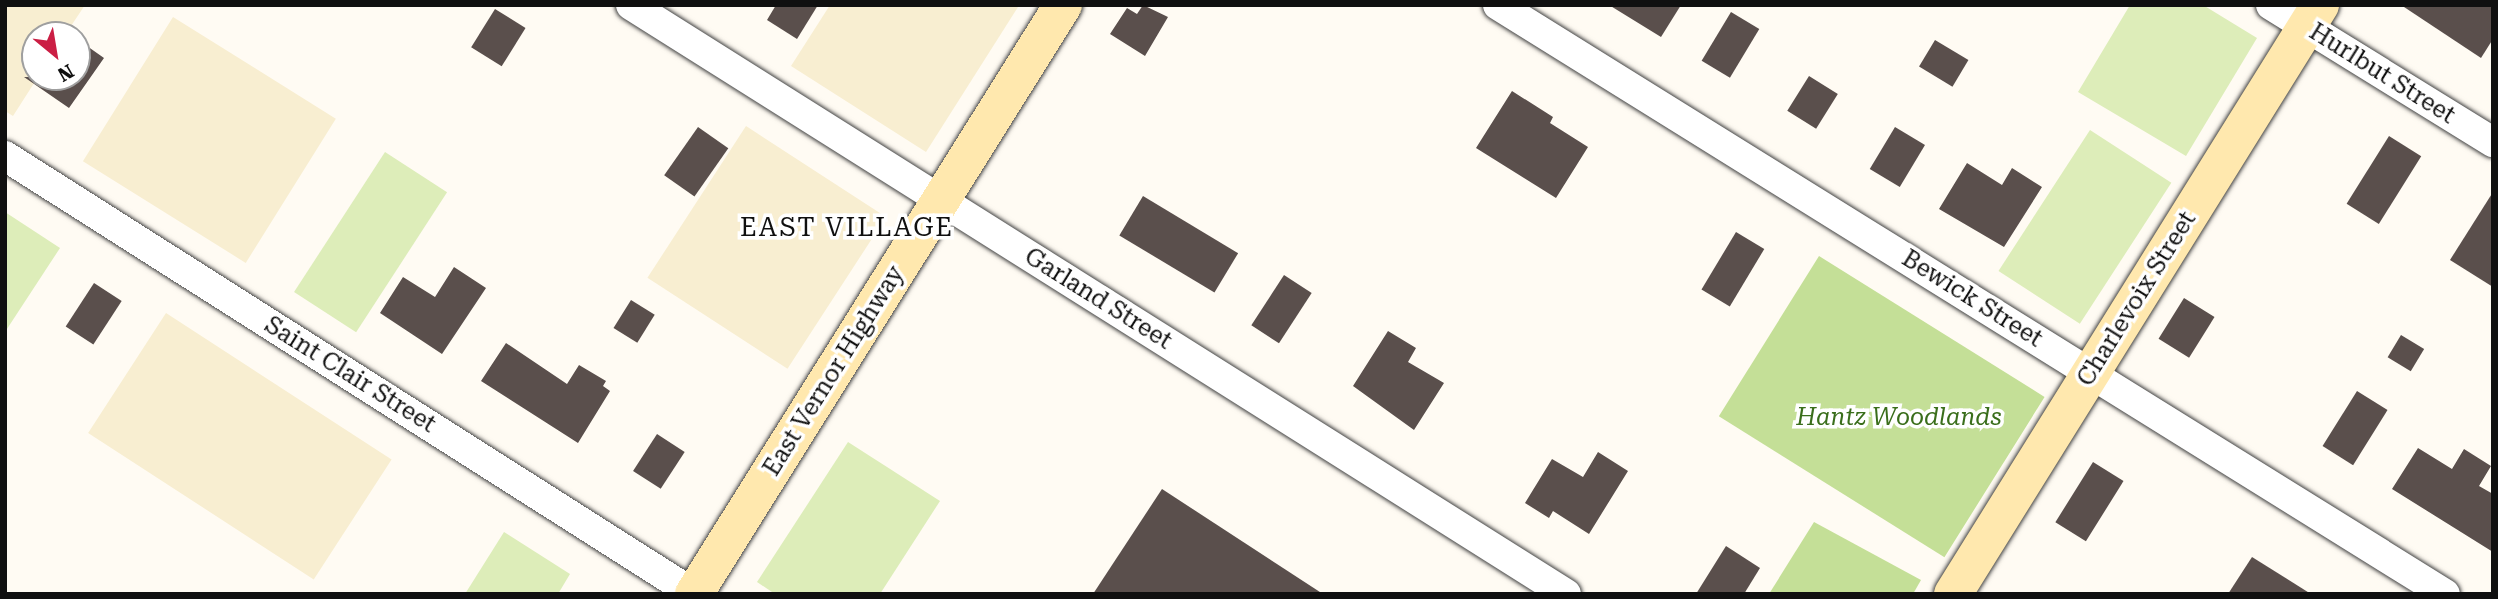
<!DOCTYPE html>
<style>
body{margin:0}
#map{position:relative;width:2498px;height:599px;overflow:hidden;background:#fffbf3;font-family:"Roboto Serif",serif}
div>[style]{position:absolute}
[style*='--x']{left:calc(var(--x)*1px);top:calc(var(--y)*1px);width:calc(var(--w)*1px);rotate:calc(var(--a)*1deg)}
.farmland>*{inset:0;background:#f8eed1;transform-origin:0 0}
.green>*{inset:0;background:#ddedb9;transform-origin:0 0}
.forest>*{inset:0;background:#c4df97;transform-origin:0 0}
.building>*{inset:0;background:#5a4f4c;transform-origin:0 0}
.roads{filter:drop-shadow(0 0 2px #434343) drop-shadow(0 0 2px #434343)}
.street>*{height:30px;margin:-15px;padding:0 15px;transform-origin:15px;border-radius:15px;background:#fff}
.secondary>*{height:38px;margin:-19px;padding:0 19px;transform-origin:19px;border-radius:19px;background:#ffe8ae}
span{translate:-50% -50%;white-space:nowrap;text-align:center;line-height:1.15;-webkit-text-stroke:7px #fff;paint-order:stroke}
.street-label{font-size:24px;color:#101010}
.park-label{font-size:24px;color:#3a6e1b;font-style:italic}
.neighbourhood-label{font-size:26px;color:#101010;letter-spacing:2px}
.frame{position:absolute;inset:0;border:7px solid #101010;pointer-events:none}
.north{position:absolute;left:21px;top:21px;width:70px;height:70px;box-sizing:border-box;background:#fff;border:2px solid #9f9f9f;border-radius:50%;rotate:150deg;font-size:19px;font-weight:700;line-height:28px;text-align:center;color:#101010}
.north::after{content:'';display:block;margin:auto;width:24px;height:32px;background:#cb1e44;clip-path:polygon(50% 0,100% 100%,50% 72%,0 100%)}
</style>
<div id="map">
<div class="farmland">
<i style="clip-path:polygon(5px 5px,85px 5px,65px 35px,35px 35px,38px 77px,13px 116px,5px 111px)"></i>
<i style="clip-path:polygon(830px 5px,1014px 5px,1018px 7px,926px 152px,791px 66px)"></i>
<i style="left:173px;top:17px;width:192px;height:170px;rotate:32deg"></i>
<i style="left:746px;top:126px;width:167px;height:181px;rotate:33deg"></i>
<i style="left:166px;top:313px;width:269px;height:143px;rotate:33deg"></i>
</div>
<div class="green">
<i style="clip-path:polygon(2130px 5px,2203px 5px,2257px 38px,2186px 156px,2078px 92px)"></i>
<i style="left:2090px;top:130px;width:97px;height:168px;rotate:33deg"></i>
<i style="left:385px;top:152px;width:74px;height:167px;rotate:33deg"></i>
<i style="clip-path:polygon(5px 212px,60px 248px,5px 332px)"></i>
<i style="clip-path:polygon(848px 442px,940px 501px,880px 594px,775px 594px,757px 582px)"></i>
<i style="clip-path:polygon(504px 532px,570px 574px,558px 594px,465px 594px)"></i>
</div>
<div class="forest">
<i style="left:1819px;top:256px;width:266px;height:189px;rotate:32deg"></i>
<i style="clip-path:polygon(1814px 522px,1921px 580px,1913px 594px,1769px 594px)"></i>
</div>
<div class="building">
<i style="clip-path:polygon(776px 5px,818px 5px,797px 39px,767px 20px)"></i>
<i style="clip-path:polygon(1143px 5px,1168px 17px,1145px 56px,1110px 34px,1127px 8px,1137px 14px)"></i>
<i style="clip-path:polygon(1609px 5px,1681px 5px,1661px 37px)"></i>
<i style="clip-path:polygon(2401px 5px,2493px 5px,2493px 39px,2481px 58px)"></i>
<i style="left:495px;top:9px;width:36px;height:45px;rotate:32deg"></i>
<i style="left:1731px;top:12px;width:33px;height:57px;rotate:31deg"></i>
<i style="clip-path:polygon(77px 39px,104px 58px,69px 108px,24px 77px,77px 77px)"></i>
<i style="left:1935px;top:40px;width:39px;height:31px;rotate:31deg"></i>
<i style="left:1809px;top:76px;width:34px;height:41px;rotate:32deg"></i>
<i style="clip-path:polygon(1512px 91px,1553px 117px,1550px 123px,1588px 147px,1556px 198px,1476px 148px)"></i>
<i style="left:698px;top:127px;width:37px;height:59px;rotate:35deg"></i>
<i style="left:1895px;top:127px;width:35px;height:49px;rotate:31deg"></i>
<i style="left:2389px;top:136px;width:38px;height:80px;rotate:32deg"></i>
<i style="clip-path:polygon(1967px 163px,2002px 185px,2012px 168px,2042px 187px,2004px 247px,1939px 209px)"></i>
<i style="clip-path:polygon(2493px 192px,2493px 287px,2450px 260px)"></i>
<i style="left:1143px;top:196px;width:111px;height:46px;rotate:31deg"></i>
<i style="left:1736px;top:232px;width:33px;height:67px;rotate:31deg"></i>
<i style="clip-path:polygon(454px 267px,486px 288px,442px 354px,380px 313px,403px 277px,435px 297px)"></i>
<i style="left:1284px;top:275px;width:33px;height:60px;rotate:33deg"></i>
<i style="left:94px;top:283px;width:33px;height:52px;rotate:33deg"></i>
<i style="left:2184px;top:298px;width:36px;height:48px;rotate:32deg"></i>
<i style="left:631px;top:300px;width:28px;height:33px;rotate:32deg"></i>
<i style="clip-path:polygon(1388px 331px,1416px 348px,1408px 362px,1444px 383px,1414px 430px,1353px 386px)"></i>
<i style="left:2401px;top:335px;width:27px;height:26px;rotate:31deg"></i>
<i style="clip-path:polygon(506px 343px,567px 384px,579px 365px,606px 381px,603px 386px,610px 391px,578px 443px,481px 381px)"></i>
<i style="left:2357px;top:391px;width:36px;height:65px;rotate:32deg"></i>
<i style="left:657px;top:434px;width:33px;height:44px;rotate:33deg"></i>
<i style="clip-path:polygon(2418px 448px,2452px 469px,2464px 449px,2491px 466px,2479px 486px,2493px 494px,2493px 552px,2392px 489px)"></i>
<i style="clip-path:polygon(1598px 452px,1628px 471px,1589px 534px,1553px 511px,1549px 518px,1525px 503px,1552px 459px,1583px 477px)"></i>
<i style="left:2093px;top:462px;width:36px;height:71px;rotate:32deg"></i>
<i style="clip-path:polygon(1162px 489px,1323px 594px,1093px 594px)"></i>
<i style="clip-path:polygon(1726px 546px,1760px 568px,1744px 594px,1696px 594px)"></i>
<i style="clip-path:polygon(2252px 557px,2311px 594px,2228px 594px)"></i>
</div>
<div class="roads">
<div class="street">
<i style="--x:631;--y:5;--w:1105;--a:32.21"></i>
<i style="--x:1498;--y:5;--w:1115;--a:31.88"></i>
<i style="--x:2271;--y:5;--w:261;--a:31.7"></i>
<i style="--x:5;--y:156;--w:816;--a:32.44"></i>
</div>
<div class="secondary">
<i style="--x:694;--y:594;--w:695;--a:-57.93"></i>
<i style="--x:1953;--y:594;--w:694;--a:-58.07"></i>
</div>
</div>
<div class="street-label">
<span style="left:2382px;top:74px;rotate:32deg">Hurlbut Street</span>
<span style="left:1098px;top:299px;rotate:32deg">Garland Street</span>
<span style="left:1972px;top:299px;rotate:32deg">Bewick Street</span>
<span style="left:2137px;top:299px;rotate:-58deg">Charlevoix Street</span>
<span style="left:834px;top:371px;rotate:-58deg">East Vernor Highway</span>
<span style="left:350px;top:375px;rotate:32deg">Saint Clair Street</span>
</div>
<div class="park-label">
<span style="left:1899px;top:418px">Hantz Woodlands</span>
</div>
<div class="neighbourhood-label">
<span style="left:847px;top:228px">EAST VILLAGE</span>
</div>
<div class="frame"></div>
<div class="north">N</div>
</div>
